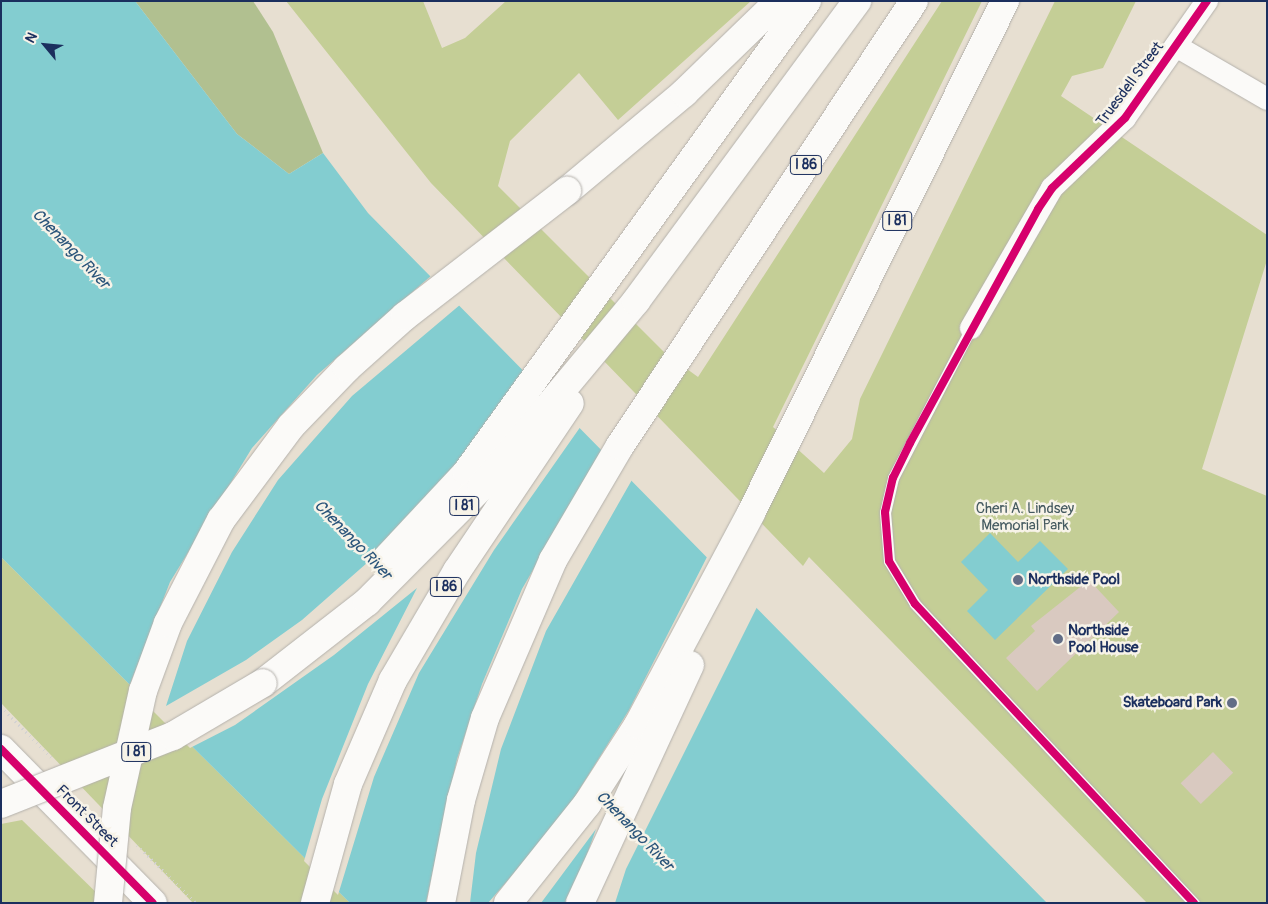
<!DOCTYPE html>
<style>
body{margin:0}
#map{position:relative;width:1268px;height:904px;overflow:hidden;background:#e7dfd1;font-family:Pangolin,sans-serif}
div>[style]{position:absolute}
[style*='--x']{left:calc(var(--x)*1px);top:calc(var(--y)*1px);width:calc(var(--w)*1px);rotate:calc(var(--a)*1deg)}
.green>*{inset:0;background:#c4ce96}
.forest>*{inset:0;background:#b1c090}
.water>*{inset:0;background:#83cdd0}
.pier>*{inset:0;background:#e7dfd1}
.building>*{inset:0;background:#d9c9c0;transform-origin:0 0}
.path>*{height:3px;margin-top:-1.5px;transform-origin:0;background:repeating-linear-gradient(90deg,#d3d2d2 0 1px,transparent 0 5px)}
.roads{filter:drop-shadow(0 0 1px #b4b1ac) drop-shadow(0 0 1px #b4b1ac)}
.lane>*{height:11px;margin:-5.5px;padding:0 5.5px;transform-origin:5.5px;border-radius:5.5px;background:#fbfaf8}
.street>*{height:22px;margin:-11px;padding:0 11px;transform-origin:11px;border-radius:11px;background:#fbfaf8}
.primary>*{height:28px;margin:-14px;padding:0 14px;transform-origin:14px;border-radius:14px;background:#fbfaf8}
.highway>*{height:28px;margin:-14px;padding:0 14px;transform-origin:14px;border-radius:14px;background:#fbfaf8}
.bridges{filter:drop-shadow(0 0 1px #b4b1ac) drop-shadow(0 0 1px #b4b1ac)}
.highway-bridge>*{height:28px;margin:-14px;padding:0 14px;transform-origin:14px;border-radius:14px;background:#fbfaf8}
.cycleway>*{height:8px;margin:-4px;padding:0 4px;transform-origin:4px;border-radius:4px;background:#d6006c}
.dots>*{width:14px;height:14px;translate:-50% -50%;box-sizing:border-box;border:2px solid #f7f3e8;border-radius:50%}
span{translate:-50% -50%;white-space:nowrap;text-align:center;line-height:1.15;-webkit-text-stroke:5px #f7f3e8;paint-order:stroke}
.shield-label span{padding:1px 4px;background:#f7f3e8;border:1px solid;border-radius:4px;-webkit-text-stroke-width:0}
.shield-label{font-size:14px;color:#1b2f5e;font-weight:700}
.street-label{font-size:15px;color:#1b2f5e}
.park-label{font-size:15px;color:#455a60}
.poi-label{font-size:15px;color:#1b2f5e;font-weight:700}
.left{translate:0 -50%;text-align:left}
.right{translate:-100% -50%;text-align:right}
.water-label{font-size:16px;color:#2a547a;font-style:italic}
.frame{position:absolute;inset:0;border:2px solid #1b2f5e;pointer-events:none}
.north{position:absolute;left:20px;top:20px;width:50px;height:50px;-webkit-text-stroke:4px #f7f3e8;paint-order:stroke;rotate:298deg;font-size:14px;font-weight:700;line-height:20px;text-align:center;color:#1b2f5e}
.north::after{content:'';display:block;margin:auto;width:18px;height:22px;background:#1b2f5e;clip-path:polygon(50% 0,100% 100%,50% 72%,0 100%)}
</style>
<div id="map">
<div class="green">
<i style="clip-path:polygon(286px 1px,423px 1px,442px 48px,465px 38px,506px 1px,751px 1px,618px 120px,579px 73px,510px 141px,498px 186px,665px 353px,698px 377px,942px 1px,982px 1px,773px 427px,824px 473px,852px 439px,860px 399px,1055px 1px,1136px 1px,1103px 68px,1072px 76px,1061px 96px,1267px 235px,1267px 260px,1202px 469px,1267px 496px,1267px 903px,1147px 903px,809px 557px,803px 566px,431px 183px)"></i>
<i style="clip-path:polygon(1px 557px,350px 903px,193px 903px,1px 703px)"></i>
<i style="clip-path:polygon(22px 820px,107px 903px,1px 903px,1px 824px)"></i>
</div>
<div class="forest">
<i style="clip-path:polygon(135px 1px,253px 1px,273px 32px,323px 153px,289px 174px,237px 134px)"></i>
</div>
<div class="water">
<i style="clip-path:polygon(1px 1px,135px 1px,237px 134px,289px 174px,323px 153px,368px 213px,1047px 903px,350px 903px,1px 557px)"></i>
<i style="clip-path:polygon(990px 533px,1018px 562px,1040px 541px,1068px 569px,995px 640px,967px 611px,988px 590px,961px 562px)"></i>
</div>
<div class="pier">
<i style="clip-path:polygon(432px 275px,461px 304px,352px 396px,278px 480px,232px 552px,187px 641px,166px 706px,246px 660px,302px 620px,384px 548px,455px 472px,527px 372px,581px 426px,494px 550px,419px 673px,374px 777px,338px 895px,304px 861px,322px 799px,368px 684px,417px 588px,334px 655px,235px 725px,190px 748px,129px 687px,170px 582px,252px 448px,317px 375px)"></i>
<i style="clip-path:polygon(603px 449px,633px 478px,546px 631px,501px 749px,476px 853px,470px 903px,426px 903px,457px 759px,482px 684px,522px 589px)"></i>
<i style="clip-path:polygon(708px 555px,758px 605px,626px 869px,615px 903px,570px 903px,596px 829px,541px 903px,488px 903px,561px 819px,629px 710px)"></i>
</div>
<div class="building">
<i style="clip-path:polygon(1089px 580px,1119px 612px,1037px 691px,1006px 658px,1035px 631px,1031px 626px)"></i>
<i style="left:1213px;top:752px;width:29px;height:45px;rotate:46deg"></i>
</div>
<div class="path">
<i style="--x:1;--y:707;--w:72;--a:45"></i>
<i style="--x:137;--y:845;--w:83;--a:44.5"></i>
</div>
<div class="roads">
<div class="lane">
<i style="--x:971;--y:328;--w:169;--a:117.5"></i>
<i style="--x:893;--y:478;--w:35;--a:103"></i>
<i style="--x:885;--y:512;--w:49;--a:85.3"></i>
<i style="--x:889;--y:561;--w:50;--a:58.8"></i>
<i style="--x:915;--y:604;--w:409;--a:47"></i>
</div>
<div class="street">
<i style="--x:1176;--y:46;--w:105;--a:30.2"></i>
<i style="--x:971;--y:328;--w:162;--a:-59.9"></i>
<i style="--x:1052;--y:188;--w:101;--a:-43.8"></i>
<i style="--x:1125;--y:118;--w:143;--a:-55"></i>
</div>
<div class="primary">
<i style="--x:1;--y:749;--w:216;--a:45.4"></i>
</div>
<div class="highway">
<i style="--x:567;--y:191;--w:153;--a:-39.9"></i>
<i style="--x:684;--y:93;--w:132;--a:-44.1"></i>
<i style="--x:386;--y:559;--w:119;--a:-47"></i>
<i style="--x:467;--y:472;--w:581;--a:-54.18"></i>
<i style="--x:263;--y:683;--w:132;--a:-37.9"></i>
<i style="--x:367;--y:602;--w:163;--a:-45.2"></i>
<i style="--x:482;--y:486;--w:241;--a:-50.2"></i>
<i style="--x:636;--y:301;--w:373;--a:-53.6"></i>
<i style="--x:315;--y:903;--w:123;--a:-74.5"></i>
<i style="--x:348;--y:784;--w:113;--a:-66.6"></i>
<i style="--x:393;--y:680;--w:126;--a:-59.6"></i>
<i style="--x:457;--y:571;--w:202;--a:-56.1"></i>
<i style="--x:441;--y:903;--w:105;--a:-79"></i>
<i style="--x:461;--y:800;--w:85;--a:-73.7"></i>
<i style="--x:485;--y:718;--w:172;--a:-66.7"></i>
<i style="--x:553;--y:560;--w:132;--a:-59.6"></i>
<i style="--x:620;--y:446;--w:533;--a:-56.55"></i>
<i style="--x:508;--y:903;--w:127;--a:-51.4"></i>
<i style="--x:587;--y:804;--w:94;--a:-57.2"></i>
<i style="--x:638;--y:725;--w:240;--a:-61.9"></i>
<i style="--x:751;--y:513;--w:572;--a:-63.61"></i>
<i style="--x:580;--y:903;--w:262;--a:-65.2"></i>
</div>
</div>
<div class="bridges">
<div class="highway-bridge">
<i style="--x:1;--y:804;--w:185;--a:-21.6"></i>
<i style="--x:173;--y:736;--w:104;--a:-30.5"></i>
<i style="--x:108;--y:903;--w:95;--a:-84.6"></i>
<i style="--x:117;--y:808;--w:120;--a:-77.5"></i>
<i style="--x:143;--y:691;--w:72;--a:-69.8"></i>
<i style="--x:168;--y:623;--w:116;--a:-62.8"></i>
<i style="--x:221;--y:520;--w:117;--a:-53.3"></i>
<i style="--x:291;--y:426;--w:81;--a:-46"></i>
<i style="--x:347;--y:368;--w:78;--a:-41.9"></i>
<i style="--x:405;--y:316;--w:205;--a:-37.7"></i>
</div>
</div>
<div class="cycleway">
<i style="--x:1;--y:749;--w:216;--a:45.4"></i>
<i style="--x:1194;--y:903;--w:409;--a:-133"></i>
<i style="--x:915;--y:604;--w:50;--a:-121.2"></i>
<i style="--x:889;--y:561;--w:49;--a:-94.7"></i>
<i style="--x:885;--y:512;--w:35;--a:-77"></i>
<i style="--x:893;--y:478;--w:39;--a:-64"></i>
<i style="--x:910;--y:443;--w:267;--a:-61.3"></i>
<i style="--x:1038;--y:209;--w:25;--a:-56"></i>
<i style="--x:1052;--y:188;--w:101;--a:-43.8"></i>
<i style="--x:1125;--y:118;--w:143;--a:-55"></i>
</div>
<div class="dots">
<i style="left:1018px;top:580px;background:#626d86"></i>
<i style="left:1058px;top:639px;background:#626d86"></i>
<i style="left:1232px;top:703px;background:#626d86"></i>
</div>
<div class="shield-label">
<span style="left:806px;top:165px">I 86</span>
<span style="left:897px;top:221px">I 81</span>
<span style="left:464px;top:506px">I 81</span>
<span style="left:446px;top:587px">I 86</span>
<span style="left:136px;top:752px">I 81</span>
</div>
<div class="street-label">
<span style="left:1130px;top:84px;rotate:-53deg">Truesdell Street</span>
<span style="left:87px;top:816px;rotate:45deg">Front Street</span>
</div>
<div class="park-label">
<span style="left:1025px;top:517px">Cheri A. Lindsey<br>Memorial Park</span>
</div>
<div class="poi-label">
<span class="left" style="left:1028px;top:580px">Northside Pool</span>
<span class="left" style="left:1068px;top:639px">Northside<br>Pool House</span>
<span class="right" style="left:1222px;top:703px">Skateboard Park</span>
</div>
<div class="water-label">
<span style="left:71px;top:249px;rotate:46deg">Chenango River</span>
<span style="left:353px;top:540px;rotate:46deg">Chenango River</span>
<span style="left:635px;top:831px;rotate:46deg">Chenango River</span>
</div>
<div class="frame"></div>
<div class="north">N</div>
</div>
